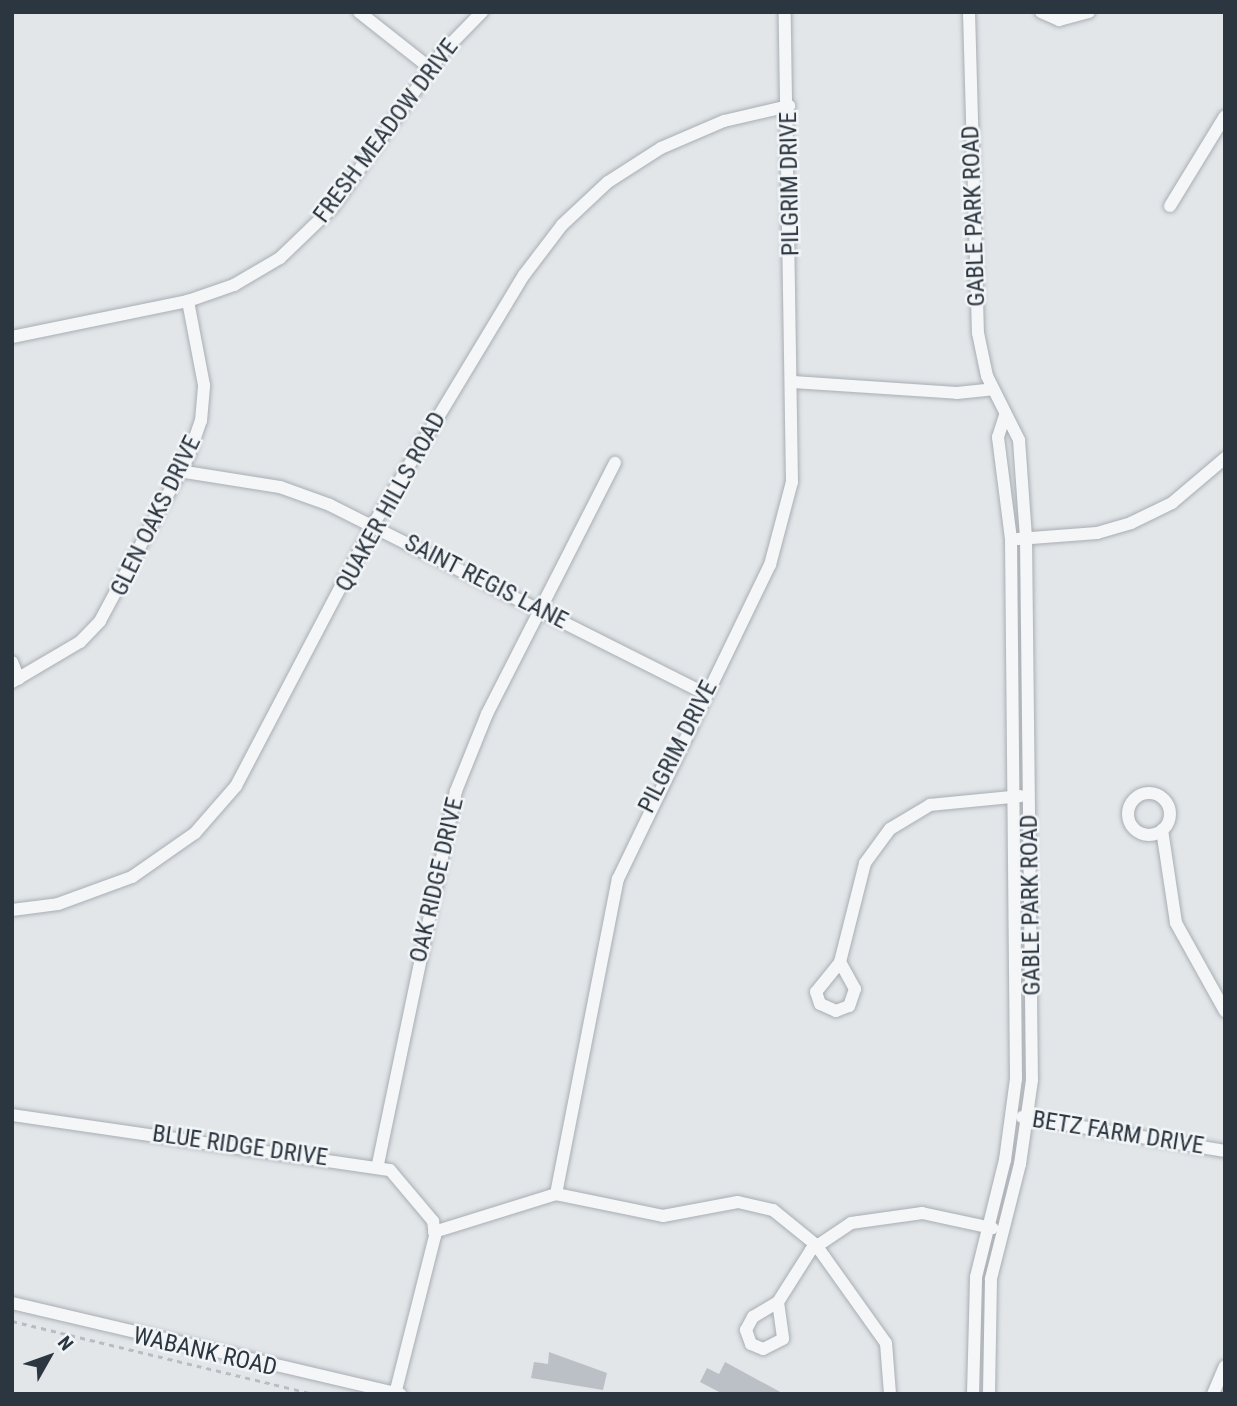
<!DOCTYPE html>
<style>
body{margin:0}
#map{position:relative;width:1237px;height:1406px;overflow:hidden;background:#e2e6e9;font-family:"Roboto Condensed",sans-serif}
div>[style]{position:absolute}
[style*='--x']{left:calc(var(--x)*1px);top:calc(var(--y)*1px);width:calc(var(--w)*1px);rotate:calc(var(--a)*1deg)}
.building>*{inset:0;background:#bac0c6}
.path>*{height:2.5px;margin-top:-1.25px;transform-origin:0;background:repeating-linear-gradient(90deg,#b9bcc1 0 5px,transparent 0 10px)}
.roads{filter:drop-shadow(0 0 2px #a8aeb3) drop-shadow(0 0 2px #a8aeb3)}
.minor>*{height:12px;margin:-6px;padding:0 6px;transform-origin:6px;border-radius:6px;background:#f5f6f8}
.minor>.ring{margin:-6px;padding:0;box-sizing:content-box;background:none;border:12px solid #f5f6f8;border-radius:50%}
span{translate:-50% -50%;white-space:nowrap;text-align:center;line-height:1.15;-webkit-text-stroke:5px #f2f5f7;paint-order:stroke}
.street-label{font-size:24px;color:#2c3640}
.frame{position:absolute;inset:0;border:14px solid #2c3640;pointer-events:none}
.north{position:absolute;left:14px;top:1322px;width:70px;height:70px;-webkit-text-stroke:5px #f2f5f7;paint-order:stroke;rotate:50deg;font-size:19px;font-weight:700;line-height:28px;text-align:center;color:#2c3640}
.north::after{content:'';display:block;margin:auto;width:24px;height:32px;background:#2c3640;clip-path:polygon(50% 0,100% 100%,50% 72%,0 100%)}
</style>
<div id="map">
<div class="building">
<i style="clip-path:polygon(549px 1352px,607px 1373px,603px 1390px,531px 1378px,534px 1362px,548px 1364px)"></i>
<i style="clip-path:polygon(725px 1362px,784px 1394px,723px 1394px,700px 1382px,707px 1368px,719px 1374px)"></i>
</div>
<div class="path">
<i style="--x:12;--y:1321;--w:310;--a:13.6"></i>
</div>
<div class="roads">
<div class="minor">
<i style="--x:359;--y:12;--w:90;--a:38.3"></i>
<i style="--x:969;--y:12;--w:321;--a:88.4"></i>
<i style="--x:978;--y:333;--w:44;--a:78.2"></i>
<i style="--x:987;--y:376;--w:72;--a:63.4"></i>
<i style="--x:1019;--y:440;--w:98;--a:85.9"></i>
<i style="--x:1026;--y:538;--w:542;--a:89.37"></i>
<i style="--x:1032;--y:1080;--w:85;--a:98.1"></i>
<i style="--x:1020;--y:1164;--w:119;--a:104.2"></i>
<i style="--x:991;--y:1279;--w:115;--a:91"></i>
<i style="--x:1041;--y:12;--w:20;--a:24"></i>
<i style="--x:1059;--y:20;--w:31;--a:-15"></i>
<i style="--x:1170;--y:206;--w:105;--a:-58.6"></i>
<i style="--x:12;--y:337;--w:180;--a:-11.6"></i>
<i style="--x:188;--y:301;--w:49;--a:-19.2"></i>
<i style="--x:234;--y:285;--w:53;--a:-30.4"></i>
<i style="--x:280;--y:258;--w:72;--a:-43.9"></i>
<i style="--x:332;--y:208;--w:189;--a:-54.7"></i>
<i style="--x:441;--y:54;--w:59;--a:-45.7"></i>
<i style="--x:793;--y:382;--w:164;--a:3.8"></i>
<i style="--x:957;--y:393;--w:36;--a:-6"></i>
<i style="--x:179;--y:471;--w:102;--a:9"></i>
<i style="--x:280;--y:487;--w:53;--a:19.8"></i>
<i style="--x:330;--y:505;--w:420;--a:26.7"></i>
<i style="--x:1018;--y:539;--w:79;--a:-4.3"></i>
<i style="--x:1097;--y:533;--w:35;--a:-16"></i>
<i style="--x:1131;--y:523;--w:46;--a:-26"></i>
<i style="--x:1172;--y:503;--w:70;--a:-40.3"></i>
<i style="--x:12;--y:662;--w:18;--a:68"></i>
<i style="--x:12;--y:682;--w:79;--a:-30.5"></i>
<i style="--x:80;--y:642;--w:29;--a:-46"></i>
<i style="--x:100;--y:621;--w:188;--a:-61.8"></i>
<i style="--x:189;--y:455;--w:36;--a:-71"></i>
<i style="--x:201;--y:421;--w:36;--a:-85"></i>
<i style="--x:204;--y:385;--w:86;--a:-100.8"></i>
<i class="ring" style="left:1128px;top:793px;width:30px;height:30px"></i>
<i style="--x:1162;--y:830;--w:94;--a:81.4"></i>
<i style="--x:1176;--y:923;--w:101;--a:60.9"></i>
<i style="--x:12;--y:910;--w:46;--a:-7.4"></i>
<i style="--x:58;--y:904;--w:79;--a:-20"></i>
<i style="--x:132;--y:877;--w:77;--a:-34.9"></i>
<i style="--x:195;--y:833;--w:62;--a:-48.9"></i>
<i style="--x:236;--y:786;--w:295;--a:-62.3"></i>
<i style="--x:373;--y:525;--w:292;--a:-58.9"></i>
<i style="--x:524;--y:275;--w:63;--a:-52.8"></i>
<i style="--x:562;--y:225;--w:63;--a:-43.1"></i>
<i style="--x:608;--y:182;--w:63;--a:-32.7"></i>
<i style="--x:661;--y:148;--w:69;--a:-23.2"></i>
<i style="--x:724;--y:121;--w:67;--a:-13"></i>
<i style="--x:840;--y:962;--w:102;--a:-75.8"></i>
<i style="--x:865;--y:863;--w:42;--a:-53.7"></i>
<i style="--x:890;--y:829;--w:47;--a:-31"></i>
<i style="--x:930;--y:805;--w:91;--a:-5.6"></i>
<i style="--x:840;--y:962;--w:31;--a:61"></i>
<i style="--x:855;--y:989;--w:18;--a:109"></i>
<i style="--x:849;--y:1006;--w:14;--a:159"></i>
<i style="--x:836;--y:1011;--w:17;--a:-156"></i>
<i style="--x:820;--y:1004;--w:13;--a:-108"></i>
<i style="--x:816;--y:992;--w:38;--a:-51"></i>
<i style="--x:12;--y:1115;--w:382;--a:8.3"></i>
<i style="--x:390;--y:1170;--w:67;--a:49.9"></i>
<i style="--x:433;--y:1221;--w:15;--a:82"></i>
<i style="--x:435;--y:1236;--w:163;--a:104.2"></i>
<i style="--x:1022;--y:1117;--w:206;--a:9.5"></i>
<i style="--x:378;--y:1164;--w:381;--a:-78.2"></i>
<i style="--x:456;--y:791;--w:83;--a:-68.1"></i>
<i style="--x:487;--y:714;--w:282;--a:-63"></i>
<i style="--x:556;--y:1194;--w:321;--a:-78.9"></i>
<i style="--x:618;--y:879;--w:349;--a:-64.2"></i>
<i style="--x:770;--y:565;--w:86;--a:-75.2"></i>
<i style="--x:792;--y:482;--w:470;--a:-90.9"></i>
<i style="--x:434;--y:1232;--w:128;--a:-17.3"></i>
<i style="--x:556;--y:1194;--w:109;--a:11.6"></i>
<i style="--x:663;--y:1216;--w:76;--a:-10.6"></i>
<i style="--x:738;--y:1202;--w:36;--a:13"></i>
<i style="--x:773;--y:1210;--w:55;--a:39.1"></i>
<i style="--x:816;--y:1245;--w:120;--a:54.5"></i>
<i style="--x:886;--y:1343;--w:51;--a:85.5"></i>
<i style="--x:778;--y:1302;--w:62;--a:-57.6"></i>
<i style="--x:811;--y:1250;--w:48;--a:-34"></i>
<i style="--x:851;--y:1223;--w:72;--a:-8"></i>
<i style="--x:922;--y:1213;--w:72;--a:12.1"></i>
<i style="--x:778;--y:1302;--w:37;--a:82"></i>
<i style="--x:783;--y:1339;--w:22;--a:153"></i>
<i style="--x:763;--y:1349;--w:13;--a:-157"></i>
<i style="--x:751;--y:1344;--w:15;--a:-110"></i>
<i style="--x:746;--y:1330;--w:15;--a:-62"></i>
<i style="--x:753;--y:1317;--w:29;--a:-31"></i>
<i style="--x:12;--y:1303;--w:399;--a:13.2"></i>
<i style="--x:973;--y:1394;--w:117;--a:-88.5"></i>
<i style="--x:976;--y:1277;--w:121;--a:-76.1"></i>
<i style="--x:1005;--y:1160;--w:82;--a:-82.3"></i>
<i style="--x:1016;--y:1079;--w:540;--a:-90.53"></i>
<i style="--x:1011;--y:539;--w:103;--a:-97.3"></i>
<i style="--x:998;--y:437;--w:23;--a:-72"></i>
<i style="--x:1213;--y:1394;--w:30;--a:-67"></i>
</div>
</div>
<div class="street-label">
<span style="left:386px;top:131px;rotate:-53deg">FRESH MEADOW DRIVE</span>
<span style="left:790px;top:184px;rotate:-91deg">PILGRIM DRIVE</span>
<span style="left:974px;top:216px;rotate:-92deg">GABLE PARK ROAD</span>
<span style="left:391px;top:502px;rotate:-61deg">QUAKER HILLS ROAD</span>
<span style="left:156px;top:516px;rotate:-64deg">GLEN OAKS DRIVE</span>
<span style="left:486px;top:582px;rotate:27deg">SAINT REGIS LANE</span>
<span style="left:678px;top:747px;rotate:-63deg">PILGRIM DRIVE</span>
<span style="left:437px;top:880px;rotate:-77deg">OAK RIDGE DRIVE</span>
<span style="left:1031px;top:905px;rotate:-91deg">GABLE PARK ROAD</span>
<span style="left:1118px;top:1133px;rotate:9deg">BETZ FARM DRIVE</span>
<span style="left:240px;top:1146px;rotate:8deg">BLUE RIDGE DRIVE</span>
<span style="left:205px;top:1352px;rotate:13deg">WABANK ROAD</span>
</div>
<div class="frame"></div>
<div class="north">N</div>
</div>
